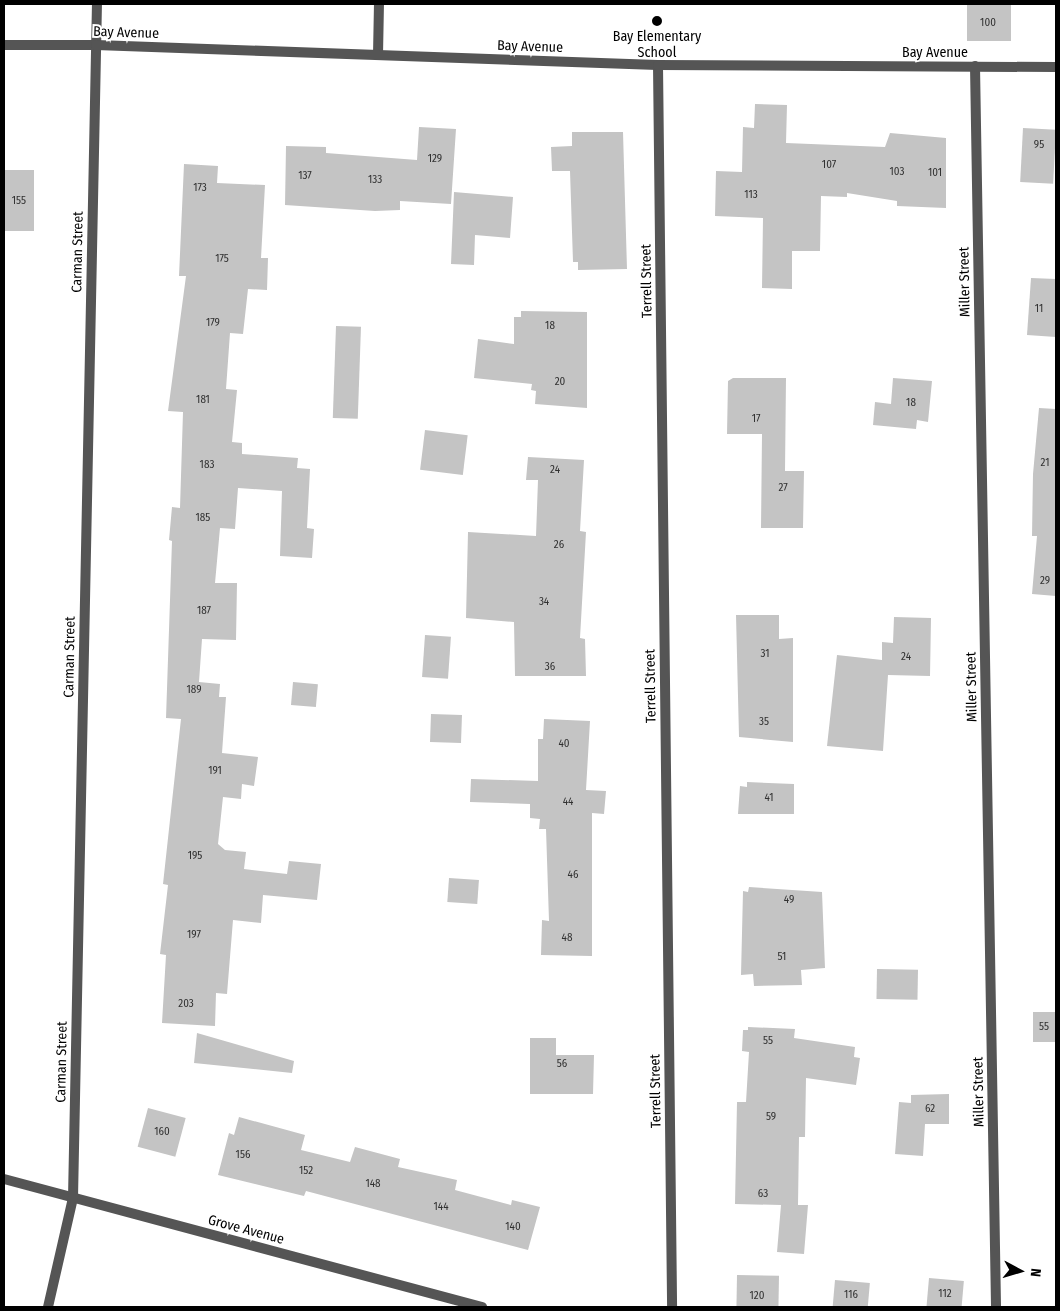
<!DOCTYPE html>
<style>
body{margin:0}
#map{position:relative;width:1060px;height:1311px;overflow:hidden;background:#fff;font-family:"Fira Sans Condensed",sans-serif}
div>[style]{position:absolute}
[style*='--x']{left:calc(var(--x)*1px);top:calc(var(--y)*1px);width:calc(var(--w)*1px);rotate:calc(var(--a)*1deg)}
.building>*{inset:0;background:#c4c4c4;transform-origin:0 0}
.service>*{height:10px;margin:-5px;padding:0 5px;transform-origin:5px;border-radius:5px;background:#555}
.minor>*{height:10px;margin:-5px;padding:0 5px;transform-origin:5px;border-radius:5px;background:#555}
.tertiary>*{height:10px;margin:-5px;padding:0 5px;transform-origin:5px;border-radius:5px;background:#555}
.dots>*{width:14px;height:14px;translate:-50% -50%;box-sizing:border-box;border:2px solid #fff;border-radius:50%}
span{translate:-50% -50%;white-space:nowrap;text-align:center;line-height:1.15;-webkit-text-stroke:4px #fff;paint-order:stroke}
.number-label{font-size:11px;color:#313131}
.number-label span{-webkit-text-stroke-width:0}
.street-label{font-size:14px;color:#000}
.poi-label{font-size:14px;color:#000}
.frame{position:absolute;inset:0;border:5px solid #000;pointer-events:none}
.north{position:absolute;left:995px;top:1246px;width:50px;height:50px;-webkit-text-stroke:4px #fff;paint-order:stroke;rotate:96deg;font-size:14px;font-weight:700;line-height:20px;text-align:center;color:#000}
.north::after{content:'';display:block;margin:auto;width:18px;height:22px;background:#000;clip-path:polygon(50% 0,100% 100%,50% 72%,0 100%)}
</style>
<div id="map">
<div class="building">
<i style="left:967px;top:4px;width:44px;height:37px"></i>
<i style="clip-path:polygon(755px 104px,787px 105px,786px 143px,885px 147px,890px 133px,946px 138px,946px 208px,897px 206px,897px 201px,847px 193px,847px 197px,821px 196px,820px 251px,792px 251px,792px 289px,762px 288px,763px 218px,715px 216px,716px 171px,742px 172px,743px 127px,754px 128px)"></i>
<i style="clip-path:polygon(419px 127px,456px 129px,451px 204px,400px 201px,400px 210px,375px 211px,285px 205px,286px 146px,326px 147px,326px 153px,417px 160px)"></i>
<i style="left:1023px;top:128px;width:33px;height:54px;rotate:3deg"></i>
<i style="clip-path:polygon(572px 132px,623px 132px,627px 269px,578px 270px,578px 262px,573px 262px,570px 171px,552px 171px,551px 147px,572px 146px)"></i>
<i style="clip-path:polygon(184px 164px,218px 166px,217px 183px,265px 185px,261px 258px,268px 258px,267px 290px,248px 289px,243px 334px,230px 333px,226px 389px,237px 390px,232px 442px,242px 443px,242px 454px,298px 458px,297px 468px,310px 469px,307px 528px,314px 529px,312px 558px,280px 556px,282px 491px,238px 488px,235px 529px,220px 528px,215px 583px,237px 583px,236px 640px,202px 639px,199px 682px,220px 684px,219px 697px,226px 697px,222px 753px,258px 757px,254px 786px,242px 784px,241px 799px,223px 797px,218px 844px,225px 850px,246px 852px,244px 869px,287px 874px,289px 861px,321px 864px,317px 900px,263px 895px,261px 923px,233px 920px,227px 994px,216px 993px,215px 1026px,162px 1023px,166px 955px,160px 954px,168px 885px,163px 884px,181px 719px,166px 718px,172px 541px,169px 540px,172px 507px,180px 508px,183px 412px,168px 411px,186px 276px,179px 276px)"></i>
<i style="left:4px;top:170px;width:30px;height:61px"></i>
<i style="clip-path:polygon(454px 192px,513px 197px,510px 238px,475px 235px,474px 265px,451px 264px)"></i>
<i style="clip-path:polygon(1031px 278px,1056px 279px,1056px 337px,1027px 335px)"></i>
<i style="clip-path:polygon(521px 311px,587px 312px,587px 408px,535px 404px,536px 391px,531px 390px,532px 384px,474px 378px,478px 339px,514px 344px,514px 317px,521px 317px)"></i>
<i style="left:336px;top:326px;width:25px;height:92px;rotate:2deg"></i>
<i style="clip-path:polygon(733px 378px,786px 378px,785px 471px,804px 471px,803px 528px,761px 528px,762px 434px,727px 434px,728px 381px)"></i>
<i style="clip-path:polygon(893px 378px,932px 381px,928px 422px,917px 420px,916px 429px,873px 425px,875px 402px,891px 404px)"></i>
<i style="clip-path:polygon(1039px 408px,1056px 409px,1056px 596px,1032px 594px,1037px 536px,1032px 536px,1033px 474px)"></i>
<i style="left:425px;top:430px;width:43px;height:40px;rotate:7deg"></i>
<i style="clip-path:polygon(528px 457px,584px 460px,580px 531px,586px 532px,580px 638px,585px 639px,586px 676px,515px 676px,514px 622px,466px 618px,468px 532px,536px 536px,538px 480px,526px 480px)"></i>
<i style="clip-path:polygon(736px 615px,779px 615px,779px 639px,793px 638px,793px 742px,739px 737px)"></i>
<i style="clip-path:polygon(894px 617px,931px 618px,930px 676px,888px 675px,883px 751px,827px 746px,837px 655px,882px 660px,882px 642px,893px 643px)"></i>
<i style="left:425px;top:635px;width:26px;height:42px;rotate:4deg"></i>
<i style="left:293px;top:682px;width:25px;height:23px;rotate:5deg"></i>
<i style="left:431px;top:714px;width:31px;height:28px;rotate:2deg"></i>
<i style="clip-path:polygon(544px 719px,590px 721px,586px 790px,606px 791px,604px 814px,592px 813px,592px 956px,541px 955px,542px 920px,549px 921px,546px 829px,539px 829px,540px 819px,530px 818px,530px 804px,470px 802px,471px 779px,538px 781px,538px 739px,543px 739px)"></i>
<i style="clip-path:polygon(747px 782px,794px 784px,794px 814px,738px 814px,740px 786px,747px 787px)"></i>
<i style="left:449px;top:878px;width:30px;height:24px;rotate:4deg"></i>
<i style="clip-path:polygon(749px 887px,822px 892px,825px 968px,801px 970px,802px 985px,754px 986px,753px 974px,741px 975px,743px 891px,748px 892px)"></i>
<i style="left:877px;top:969px;width:41px;height:30px;rotate:1deg"></i>
<i style="left:1033px;top:1012px;width:23px;height:30px"></i>
<i style="clip-path:polygon(748px 1027px,795px 1029px,794px 1038px,855px 1047px,854px 1057px,860px 1058px,856px 1085px,806px 1078px,805px 1137px,799px 1137px,798px 1205px,808px 1205px,804px 1254px,777px 1252px,781px 1205px,735px 1204px,737px 1102px,746px 1102px,749px 1052px,742px 1051px,743px 1030px,748px 1030px)"></i>
<i style="clip-path:polygon(197px 1033px,294px 1061px,292px 1073px,194px 1063px)"></i>
<i style="clip-path:polygon(530px 1038px,556px 1038px,556px 1055px,594px 1055px,593px 1094px,530px 1094px)"></i>
<i style="clip-path:polygon(949px 1094px,949px 1124px,925px 1124px,923px 1156px,895px 1154px,899px 1102px,911px 1103px,911px 1095px)"></i>
<i style="left:148px;top:1108px;width:39px;height:40px;rotate:15deg"></i>
<i style="clip-path:polygon(239px 1117px,305px 1135px,301px 1150px,350px 1162px,355px 1147px,400px 1159px,398px 1167px,457px 1180px,455px 1190px,511px 1205px,512px 1200px,540px 1207px,528px 1250px,306px 1191px,304px 1196px,218px 1175px,229px 1133px,234px 1135px)"></i>
<i style="left:737px;top:1275px;width:42px;height:32px;rotate:1deg"></i>
<i style="left:929px;top:1278px;width:35px;height:29px;rotate:5deg"></i>
<i style="left:835px;top:1280px;width:35px;height:27px;rotate:5deg"></i>
</div>
<div class="service">
<i style="--x:378;--y:55;--w:51;--a:-88.9"></i>
</div>
<div class="minor">
<i style="--x:4;--y:45;--w:92;--a:0"></i>
<i style="--x:658;--y:65;--w:1242;--a:89.35"></i>
<i style="--x:975;--y:66;--w:1241;--a:89.03"></i>
<i style="--x:4;--y:1179;--w:495;--a:15"></i>
<i style="--x:48;--y:1307;--w:112;--a:-77.1"></i>
<i style="--x:73;--y:1198;--w:1194;--a:-88.85"></i>
</div>
<div class="tertiary">
<i style="--x:96;--y:45;--w:562;--a:2.04"></i>
<i style="--x:658;--y:65;--w:398;--a:0.3"></i>
</div>
<div class="dots">
<i style="left:657px;top:21px;background:#000"></i>
</div>
<div class="number-label">
<span style="left:988px;top:23px">100</span>
<span style="left:1039px;top:145px">95</span>
<span style="left:435px;top:159px">129</span>
<span style="left:829px;top:165px">107</span>
<span style="left:897px;top:172px">103</span>
<span style="left:935px;top:173px">101</span>
<span style="left:305px;top:176px">137</span>
<span style="left:375px;top:180px">133</span>
<span style="left:200px;top:188px">173</span>
<span style="left:751px;top:195px">113</span>
<span style="left:19px;top:201px">155</span>
<span style="left:222px;top:259px">175</span>
<span style="left:1039px;top:309px">11</span>
<span style="left:213px;top:323px">179</span>
<span style="left:550px;top:326px">18</span>
<span style="left:560px;top:382px">20</span>
<span style="left:203px;top:400px">181</span>
<span style="left:911px;top:403px">18</span>
<span style="left:756px;top:419px">17</span>
<span style="left:1045px;top:463px">21</span>
<span style="left:207px;top:465px">183</span>
<span style="left:555px;top:470px">24</span>
<span style="left:783px;top:488px">27</span>
<span style="left:203px;top:518px">185</span>
<span style="left:559px;top:545px">26</span>
<span style="left:1045px;top:581px">29</span>
<span style="left:544px;top:602px">34</span>
<span style="left:204px;top:611px">187</span>
<span style="left:765px;top:654px">31</span>
<span style="left:906px;top:657px">24</span>
<span style="left:550px;top:667px">36</span>
<span style="left:194px;top:690px">189</span>
<span style="left:764px;top:722px">35</span>
<span style="left:564px;top:744px">40</span>
<span style="left:215px;top:771px">191</span>
<span style="left:769px;top:798px">41</span>
<span style="left:568px;top:802px">44</span>
<span style="left:195px;top:856px">195</span>
<span style="left:573px;top:875px">46</span>
<span style="left:789px;top:900px">49</span>
<span style="left:194px;top:935px">197</span>
<span style="left:567px;top:938px">48</span>
<span style="left:782px;top:957px">51</span>
<span style="left:186px;top:1004px">203</span>
<span style="left:1044px;top:1027px">55</span>
<span style="left:768px;top:1041px">55</span>
<span style="left:562px;top:1064px">56</span>
<span style="left:930px;top:1109px">62</span>
<span style="left:771px;top:1117px">59</span>
<span style="left:162px;top:1132px">160</span>
<span style="left:243px;top:1155px">156</span>
<span style="left:306px;top:1171px">152</span>
<span style="left:373px;top:1184px">148</span>
<span style="left:763px;top:1194px">63</span>
<span style="left:441px;top:1207px">144</span>
<span style="left:513px;top:1227px">140</span>
<span style="left:945px;top:1294px">112</span>
<span style="left:851px;top:1295px">116</span>
<span style="left:757px;top:1296px">120</span>
</div>
<div class="street-label">
<span style="left:126px;top:33px;rotate:2deg">Bay Avenue</span>
<span style="left:530px;top:47px;rotate:2deg">Bay Avenue</span>
<span style="left:935px;top:53px">Bay Avenue</span>
<span style="left:78px;top:252px;rotate:-89deg">Carman Street</span>
<span style="left:647px;top:281px;rotate:-91deg">Terrell Street</span>
<span style="left:965px;top:282px;rotate:-91deg">Miller Street</span>
<span style="left:70px;top:657px;rotate:-89deg">Carman Street</span>
<span style="left:651px;top:686px;rotate:-91deg">Terrell Street</span>
<span style="left:972px;top:687px;rotate:-91deg">Miller Street</span>
<span style="left:62px;top:1062px;rotate:-89deg">Carman Street</span>
<span style="left:656px;top:1091px;rotate:-91deg">Terrell Street</span>
<span style="left:979px;top:1092px;rotate:-91deg">Miller Street</span>
<span style="left:246px;top:1230px;rotate:15deg">Grove Avenue</span>
</div>
<div class="poi-label">
<span style="left:657px;top:45px">Bay Elementary<br>School</span>
</div>
<div class="frame"></div>
<div class="north">N</div>
</div>
